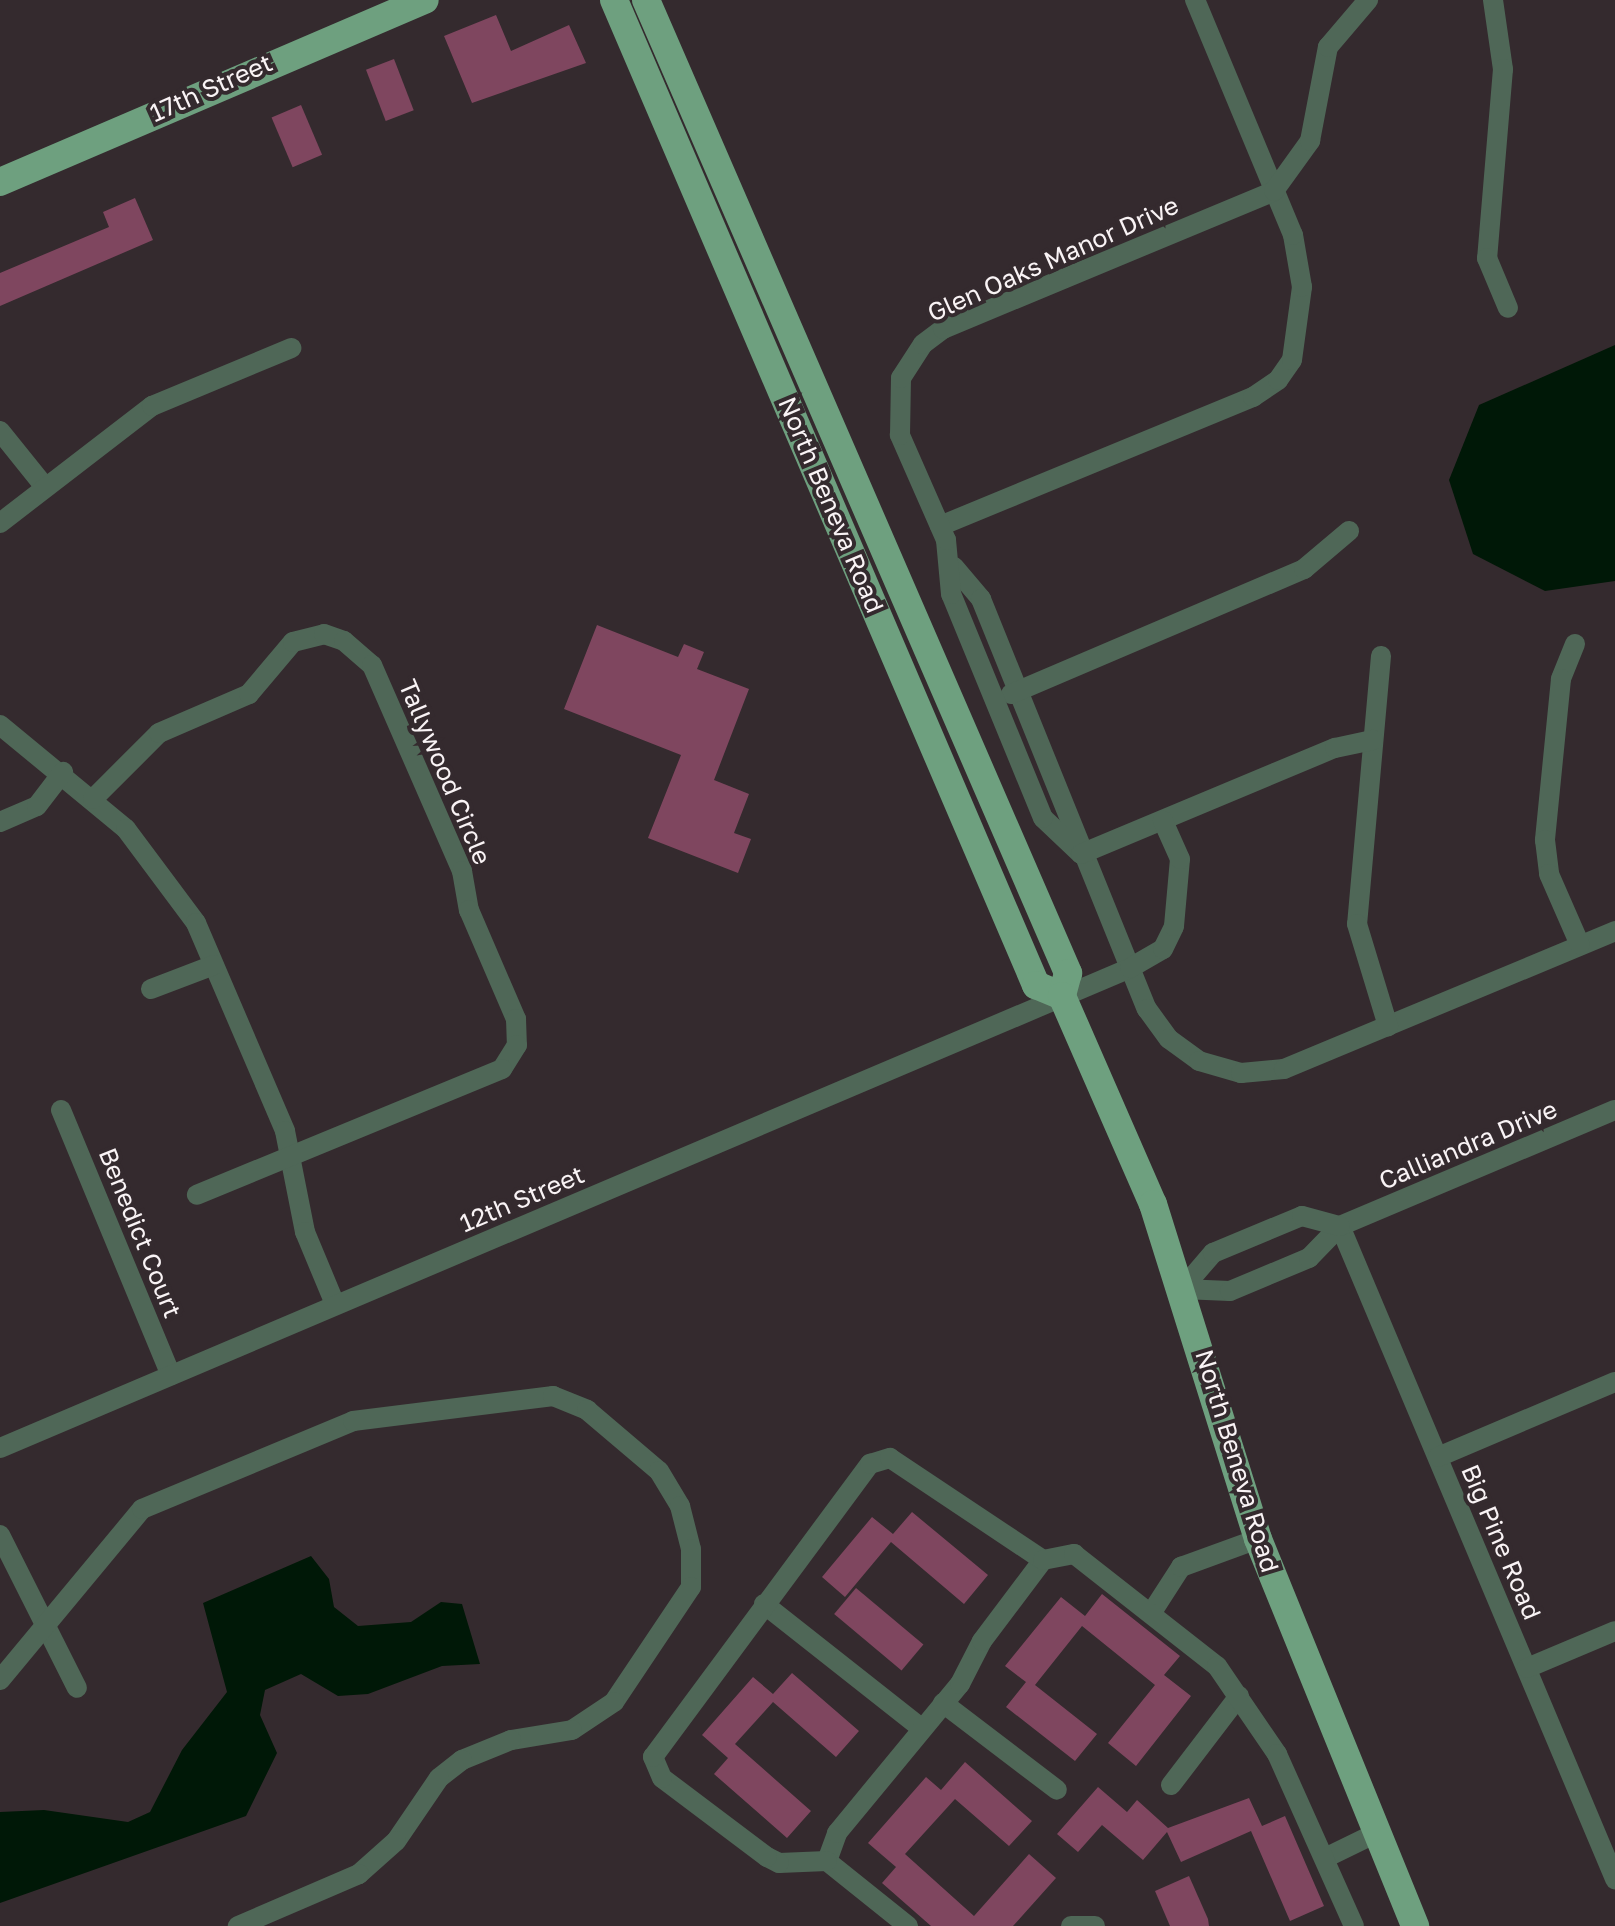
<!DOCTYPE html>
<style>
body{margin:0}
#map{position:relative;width:1615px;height:1926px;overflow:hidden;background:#342a2e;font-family:"Golos Text",sans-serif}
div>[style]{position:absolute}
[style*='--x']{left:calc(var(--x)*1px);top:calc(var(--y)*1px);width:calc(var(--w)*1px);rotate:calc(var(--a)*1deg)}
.water>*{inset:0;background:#001807}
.building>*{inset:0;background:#7f465f;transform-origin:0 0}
.minor>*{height:20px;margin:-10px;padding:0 10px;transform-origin:10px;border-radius:10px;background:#4f6757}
.major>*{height:28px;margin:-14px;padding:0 14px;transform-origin:14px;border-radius:14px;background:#6ea07f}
span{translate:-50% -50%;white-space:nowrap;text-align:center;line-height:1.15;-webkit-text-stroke:8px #342a2e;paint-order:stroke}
.street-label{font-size:25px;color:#f9f3f5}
</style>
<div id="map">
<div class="water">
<i style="clip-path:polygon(1615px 345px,1615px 581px,1545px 591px,1473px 554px,1449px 480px,1479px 405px)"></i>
<i style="clip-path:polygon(311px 1556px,329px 1579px,334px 1607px,358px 1626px,411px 1622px,441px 1602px,462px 1604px,480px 1664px,442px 1666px,368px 1694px,338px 1696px,301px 1674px,265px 1690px,260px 1715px,277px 1753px,246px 1816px,0 1903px,0 1812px,44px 1810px,128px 1822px,150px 1812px,182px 1750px,227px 1692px,203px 1603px)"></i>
</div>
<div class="building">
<i style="clip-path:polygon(496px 15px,511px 51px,569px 25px,586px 63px,472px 103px,444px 36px)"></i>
<i style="left:394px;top:59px;width:55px;height:30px;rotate:69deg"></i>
<i style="left:301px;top:105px;width:54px;height:32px;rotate:67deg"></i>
<i style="clip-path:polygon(135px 198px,153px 240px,0 306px,0 273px,109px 227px,103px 212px)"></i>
<i style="clip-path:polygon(597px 625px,678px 657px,684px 644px,704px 652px,697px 669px,749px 689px,714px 780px,749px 794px,734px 833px,751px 839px,738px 873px,648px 838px,681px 755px,564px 709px)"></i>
<i style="clip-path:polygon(912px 1512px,988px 1575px,964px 1604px,891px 1542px,845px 1597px,822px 1577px,872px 1517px,893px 1534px)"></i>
<i style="left:856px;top:1588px;width:88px;height:34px;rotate:40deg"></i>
<i style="clip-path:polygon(1102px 1594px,1180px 1656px,1164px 1675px,1191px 1696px,1136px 1766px,1108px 1743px,1155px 1685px,1082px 1626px,1035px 1685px,1097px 1734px,1075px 1761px,1006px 1707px,1026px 1682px,1005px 1666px,1061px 1597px,1085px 1616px)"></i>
<i style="clip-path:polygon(792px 1673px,859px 1731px,836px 1757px,773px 1702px,735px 1744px,811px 1811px,787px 1838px,714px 1774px,728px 1758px,702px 1735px,753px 1677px,773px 1694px)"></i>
<i style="clip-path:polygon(965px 1762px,1032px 1821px,1009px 1846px,955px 1799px,905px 1854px,974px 1916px,1029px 1854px,1056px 1878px,1013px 1926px,931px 1926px,882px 1883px,896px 1867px,868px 1843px,926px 1777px,941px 1790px)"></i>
<i style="clip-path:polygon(1098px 1787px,1127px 1812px,1137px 1800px,1168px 1828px,1249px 1798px,1262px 1826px,1285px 1816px,1324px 1906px,1290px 1921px,1251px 1831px,1181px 1862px,1167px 1832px,1143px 1860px,1102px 1825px,1078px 1852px,1057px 1834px)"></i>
<i style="clip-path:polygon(1189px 1876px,1208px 1919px,1209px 1926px,1170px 1926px,1155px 1891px)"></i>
</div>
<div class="minor">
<i style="--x:1493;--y:0;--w:70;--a:81.8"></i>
<i style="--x:1503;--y:69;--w:190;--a:94.8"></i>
<i style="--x:1487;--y:258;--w:54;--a:67.2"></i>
<i style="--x:0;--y:431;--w:72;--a:51.2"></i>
<i style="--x:0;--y:523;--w:192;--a:-37.6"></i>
<i style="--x:152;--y:406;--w:151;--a:-22.6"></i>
<i style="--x:940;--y:526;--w:339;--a:-22.4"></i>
<i style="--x:1253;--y:397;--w:30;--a:-34"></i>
<i style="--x:1278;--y:380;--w:24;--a:-55"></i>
<i style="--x:1292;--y:360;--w:74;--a:-82.2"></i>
<i style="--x:1302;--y:287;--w:53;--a:-99.8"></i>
<i style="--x:1293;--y:235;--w:255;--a:-112.6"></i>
<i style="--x:954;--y:567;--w:42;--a:49.8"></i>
<i style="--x:981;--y:599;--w:442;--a:68"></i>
<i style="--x:1147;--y:1009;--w:37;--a:54"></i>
<i style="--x:1169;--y:1039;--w:37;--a:36"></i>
<i style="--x:1199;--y:1061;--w:44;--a:15.9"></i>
<i style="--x:1241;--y:1073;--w:43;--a:-5.3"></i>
<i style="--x:1284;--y:1069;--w:359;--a:-22.6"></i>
<i style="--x:1575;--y:644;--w:38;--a:112"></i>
<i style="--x:1561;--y:679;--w:162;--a:95.7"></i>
<i style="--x:1545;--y:840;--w:34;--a:83"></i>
<i style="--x:1549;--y:874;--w:77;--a:66.4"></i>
<i style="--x:1381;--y:656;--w:269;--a:95.1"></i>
<i style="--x:1357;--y:924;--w:107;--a:73.1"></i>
<i style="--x:1011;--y:694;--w:319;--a:-23.1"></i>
<i style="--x:1304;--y:569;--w:59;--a:-40.2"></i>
<i style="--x:0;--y:725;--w:163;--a:39.5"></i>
<i style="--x:126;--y:829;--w:117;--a:53.3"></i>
<i style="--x:196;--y:923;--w:226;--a:66.8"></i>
<i style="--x:285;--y:1131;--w:103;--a:78.8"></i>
<i style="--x:305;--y:1232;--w:78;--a:67.4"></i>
<i style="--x:93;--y:799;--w:93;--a:-45"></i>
<i style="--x:159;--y:733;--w:98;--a:-23.4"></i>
<i style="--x:249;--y:694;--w:68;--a:-49.8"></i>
<i style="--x:293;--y:642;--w:32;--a:-14"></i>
<i style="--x:324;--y:634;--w:21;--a:19"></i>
<i style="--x:344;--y:641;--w:37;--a:41"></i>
<i style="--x:372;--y:665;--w:225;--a:66.4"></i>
<i style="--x:462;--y:871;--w:40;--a:80"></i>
<i style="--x:469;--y:910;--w:119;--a:66.7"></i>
<i style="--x:516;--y:1019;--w:26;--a:88"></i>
<i style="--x:517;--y:1045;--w:28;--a:122"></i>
<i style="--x:502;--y:1069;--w:330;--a:157.6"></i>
<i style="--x:0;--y:822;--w:40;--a:-23.4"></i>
<i style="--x:37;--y:806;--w:43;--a:-52.6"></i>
<i style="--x:1081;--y:854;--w:52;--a:-136.5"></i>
<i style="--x:1043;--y:818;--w:242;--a:-112.3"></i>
<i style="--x:951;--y:594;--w:54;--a:-95.3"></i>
<i style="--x:946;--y:540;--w:115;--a:-113.7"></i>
<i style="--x:900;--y:435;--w:57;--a:-89"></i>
<i style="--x:901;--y:378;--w:40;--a:-57.1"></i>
<i style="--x:923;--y:344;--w:25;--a:-37"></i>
<i style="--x:943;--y:329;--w:359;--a:-22.6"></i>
<i style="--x:1274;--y:191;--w:62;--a:-54.2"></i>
<i style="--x:1310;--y:141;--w:96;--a:-79.2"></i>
<i style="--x:1328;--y:47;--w:62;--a:-49.6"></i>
<i style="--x:1081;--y:854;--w:275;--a:-22.7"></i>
<i style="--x:1335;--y:748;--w:39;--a:-12"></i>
<i style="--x:151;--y:989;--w:67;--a:-20.9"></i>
<i style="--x:61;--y:1110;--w:287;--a:67.5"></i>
<i style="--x:1340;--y:1226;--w:709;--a:67.16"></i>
<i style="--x:1182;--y:1289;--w:48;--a:2.4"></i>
<i style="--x:1230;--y:1291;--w:86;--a:-22.7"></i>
<i style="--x:1309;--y:1258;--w:45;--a:-45.9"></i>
<i style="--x:1340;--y:1226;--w:298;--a:-22.9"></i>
<i style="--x:1182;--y:1289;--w:48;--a:-49.3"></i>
<i style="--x:1213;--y:1253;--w:96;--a:-22.6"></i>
<i style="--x:1302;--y:1216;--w:39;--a:15"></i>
<i style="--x:0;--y:1448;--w:1228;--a:-23.01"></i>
<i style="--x:1130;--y:968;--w:38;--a:-30"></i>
<i style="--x:1163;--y:949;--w:25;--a:-64"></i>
<i style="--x:1174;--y:926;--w:67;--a:-84.9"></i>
<i style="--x:1180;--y:859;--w:42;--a:-114.1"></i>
<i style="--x:1438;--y:1457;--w:192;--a:-23"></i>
<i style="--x:0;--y:1535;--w:171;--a:63.3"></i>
<i style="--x:764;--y:1604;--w:200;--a:38.3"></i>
<i style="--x:1152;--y:1612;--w:54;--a:-57.2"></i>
<i style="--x:1181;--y:1567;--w:82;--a:-20"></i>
<i style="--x:1527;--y:1668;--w:95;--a:-22.8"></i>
<i style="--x:0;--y:1680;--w:222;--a:-50.3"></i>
<i style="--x:142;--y:1509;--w:229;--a:-22.6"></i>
<i style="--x:353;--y:1421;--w:202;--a:-7.1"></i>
<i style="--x:553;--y:1396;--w:37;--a:22"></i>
<i style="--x:587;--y:1410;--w:94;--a:40.3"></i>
<i style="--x:659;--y:1471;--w:41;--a:59"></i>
<i style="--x:680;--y:1506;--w:44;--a:75.7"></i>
<i style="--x:691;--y:1549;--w:38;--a:90"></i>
<i style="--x:691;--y:1587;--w:138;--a:123.8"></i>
<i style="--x:614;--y:1702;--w:50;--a:146.3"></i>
<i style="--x:572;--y:1730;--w:62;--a:170.7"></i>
<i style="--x:511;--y:1740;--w:53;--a:157.8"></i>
<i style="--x:462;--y:1760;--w:29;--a:142"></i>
<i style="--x:439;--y:1778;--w:76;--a:124.3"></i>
<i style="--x:396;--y:1841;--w:50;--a:138.3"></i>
<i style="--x:359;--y:1874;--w:132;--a:156.7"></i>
<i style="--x:943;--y:1703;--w:143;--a:37.3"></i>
<i style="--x:1171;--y:1785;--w:112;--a:-52.6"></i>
<i style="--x:1325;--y:1858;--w:57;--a:-26.1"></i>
<i style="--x:827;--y:1861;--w:30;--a:-70"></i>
<i style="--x:837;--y:1833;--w:193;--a:-50.5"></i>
<i style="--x:960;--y:1684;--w:48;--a:-62.9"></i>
<i style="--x:982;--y:1641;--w:101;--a:-53"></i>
<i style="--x:908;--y:1926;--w:104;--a:-141.3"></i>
<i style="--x:827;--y:1861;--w:48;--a:177.6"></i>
<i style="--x:779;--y:1863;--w:13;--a:-153"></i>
<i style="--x:767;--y:1857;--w:131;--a:-143"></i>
<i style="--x:662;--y:1778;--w:23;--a:-113"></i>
<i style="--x:653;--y:1757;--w:365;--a:-53.5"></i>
<i style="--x:870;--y:1464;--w:21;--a:-17"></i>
<i style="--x:890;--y:1458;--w:184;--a:33.7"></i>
<i style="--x:1043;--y:1560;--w:32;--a:-11"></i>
<i style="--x:1074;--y:1554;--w:182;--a:38.1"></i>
<i style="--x:1217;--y:1666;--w:107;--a:55.7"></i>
<i style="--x:1277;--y:1754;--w:188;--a:65.9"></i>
<i style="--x:1071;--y:1926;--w:24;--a:0"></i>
</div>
<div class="major">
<i style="--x:614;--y:0;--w:1072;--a:66.81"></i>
<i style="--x:1036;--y:985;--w:28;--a:23"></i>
<i style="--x:646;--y:0;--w:1061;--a:66.55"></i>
<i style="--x:1068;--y:973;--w:24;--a:105"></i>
<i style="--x:1062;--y:996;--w:227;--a:66.4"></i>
<i style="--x:1153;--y:1204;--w:351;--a:72.6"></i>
<i style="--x:1258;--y:1539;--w:418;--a:67.9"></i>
<i style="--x:0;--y:182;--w:462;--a:-23.2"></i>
</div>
<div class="street-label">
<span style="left:211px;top:88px;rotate:-24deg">17th Street</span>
<span style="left:1053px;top:259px;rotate:-24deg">Glen Oaks Manor Drive</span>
<span style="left:831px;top:505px;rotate:67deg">North Beneva Road</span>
<span style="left:445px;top:772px;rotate:67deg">Tallywood Circle</span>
<span style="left:1468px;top:1145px;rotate:-23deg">Calliandra Drive</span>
<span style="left:522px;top:1199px;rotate:-23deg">12th Street</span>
<span style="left:140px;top:1233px;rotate:68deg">Benedict Court</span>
<span style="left:1237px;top:1461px;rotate:73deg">North Beneva Road</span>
<span style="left:1501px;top:1542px;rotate:67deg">Big Pine Road</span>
</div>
</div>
